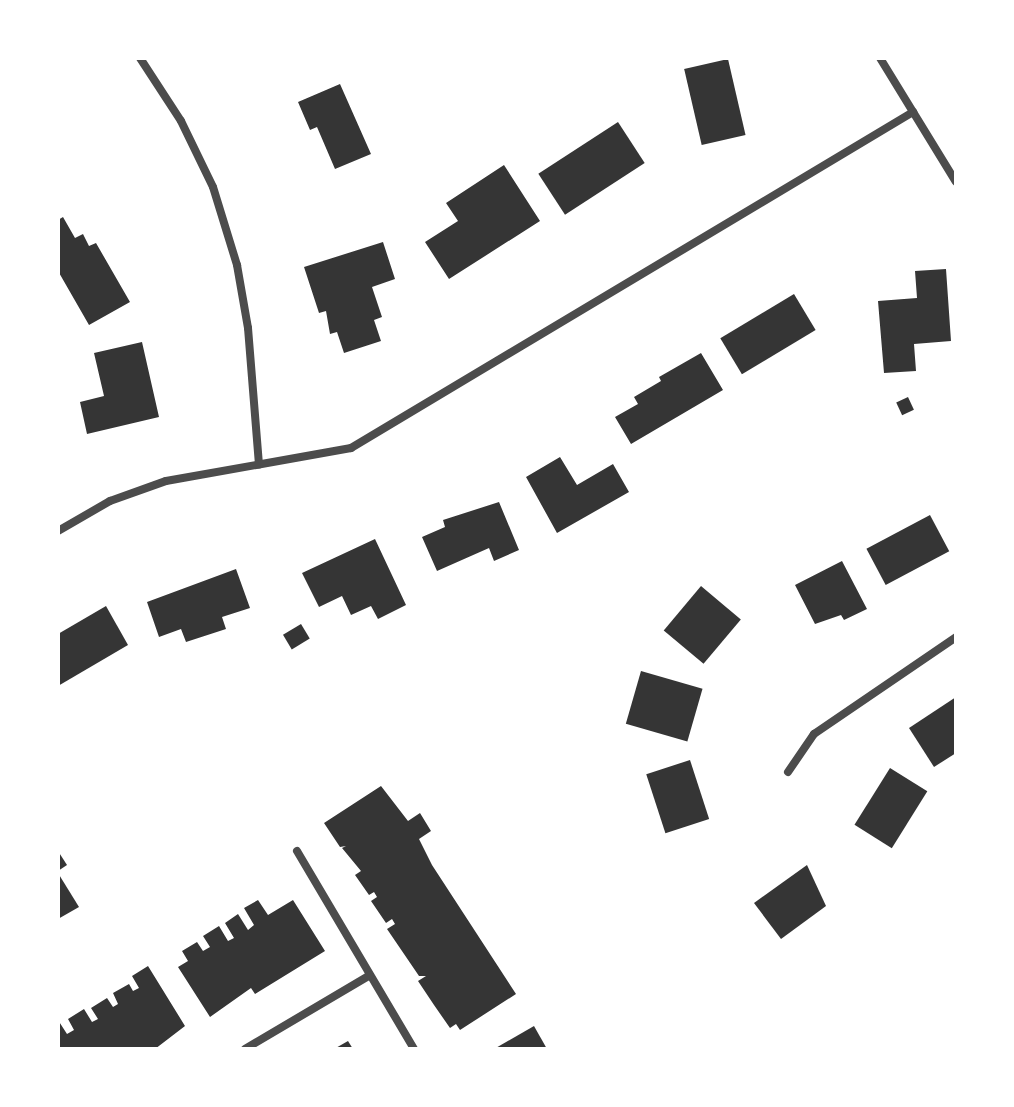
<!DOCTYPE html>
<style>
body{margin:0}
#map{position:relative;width:1014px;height:1107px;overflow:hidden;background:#fff;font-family:"Roboto Serif",serif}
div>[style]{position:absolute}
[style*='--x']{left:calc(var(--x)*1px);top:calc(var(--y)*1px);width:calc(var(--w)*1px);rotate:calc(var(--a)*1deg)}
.building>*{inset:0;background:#353535;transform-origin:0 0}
.minor>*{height:8px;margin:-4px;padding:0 4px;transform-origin:4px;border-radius:4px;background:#4c4c4c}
span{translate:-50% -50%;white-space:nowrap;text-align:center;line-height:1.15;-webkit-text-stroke:8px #fff;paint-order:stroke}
.frame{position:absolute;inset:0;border:60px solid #fff;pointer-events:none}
</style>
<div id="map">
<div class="building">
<i style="left:728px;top:59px;width:78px;height:45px;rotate:77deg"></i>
<i style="clip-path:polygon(340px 84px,371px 154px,335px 169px,317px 127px,310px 130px,298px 102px)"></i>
<i style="left:618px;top:122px;width:49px;height:95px;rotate:57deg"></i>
<i style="clip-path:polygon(504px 165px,540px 221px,449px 279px,425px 242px,458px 221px,446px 203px)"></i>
<i style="clip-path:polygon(63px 217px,75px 238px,83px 234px,89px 246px,96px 243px,130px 302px,89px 325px,58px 271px,58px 220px)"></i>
<i style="clip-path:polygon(383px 242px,395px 279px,372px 287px,382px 317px,374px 320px,381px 341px,344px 353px,337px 332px,330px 334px,326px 311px,319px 313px,304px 267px)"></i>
<i style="clip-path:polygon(946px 269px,951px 341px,914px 344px,916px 371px,884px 373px,878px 301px,917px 298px,915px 271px)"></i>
<i style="left:794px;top:294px;width:42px;height:86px;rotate:59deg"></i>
<i style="clip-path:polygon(142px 342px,159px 417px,87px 434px,80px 402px,104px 396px,94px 353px)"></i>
<i style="clip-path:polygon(701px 353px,723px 390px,631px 444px,615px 417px,638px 404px,634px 397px,661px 381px,659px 377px)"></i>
<i style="left:908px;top:397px;width:14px;height:13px;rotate:65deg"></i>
<i style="clip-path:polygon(560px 457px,577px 485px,613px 464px,629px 492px,557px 533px,526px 477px)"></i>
<i style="clip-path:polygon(499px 502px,519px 550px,494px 561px,489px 548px,437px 571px,422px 537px,445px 527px,443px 520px)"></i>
<i style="left:930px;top:515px;width:41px;height:72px;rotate:62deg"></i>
<i style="clip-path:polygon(375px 539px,406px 605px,378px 619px,371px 606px,351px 615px,342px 596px,319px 607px,302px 573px)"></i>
<i style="clip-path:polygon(842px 561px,867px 609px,844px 620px,841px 615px,815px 624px,795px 585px)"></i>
<i style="clip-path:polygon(236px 569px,250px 608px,222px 617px,226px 629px,186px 642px,181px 629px,159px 637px,147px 602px)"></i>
<i style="left:701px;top:586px;width:52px;height:58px;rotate:40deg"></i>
<i style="clip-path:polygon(106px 606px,128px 645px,58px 686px,58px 634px)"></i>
<i style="left:301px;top:624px;width:17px;height:21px;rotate:59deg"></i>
<i style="left:641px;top:671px;width:64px;height:55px;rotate:16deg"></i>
<i style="clip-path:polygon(956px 697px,956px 753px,934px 767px,909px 728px)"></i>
<i style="left:690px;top:760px;width:62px;height:46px;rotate:72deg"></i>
<i style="left:890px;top:768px;width:44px;height:67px;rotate:32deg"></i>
<i style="clip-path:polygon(381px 786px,408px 821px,420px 813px,431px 831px,419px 839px,432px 865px,516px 994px,460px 1030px,456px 1024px,450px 1028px,434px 1005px,418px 981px,426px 976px,419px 976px,387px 929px,395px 924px,392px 919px,386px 923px,371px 901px,377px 897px,374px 892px,369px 895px,355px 875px,361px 871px,342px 848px,346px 846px,340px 847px,324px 823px)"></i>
<i style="clip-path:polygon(58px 851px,67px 865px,58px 871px)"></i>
<i style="clip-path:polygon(807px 865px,826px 906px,781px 939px,754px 903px)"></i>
<i style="clip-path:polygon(58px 873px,79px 907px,58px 919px)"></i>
<i style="clip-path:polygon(258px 900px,268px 915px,293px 900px,325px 951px,255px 994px,251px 988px,210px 1017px,178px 967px,188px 961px,182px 951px,197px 942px,203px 951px,210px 947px,203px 936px,219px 926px,228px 941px,234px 938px,225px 923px,238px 914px,248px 930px,254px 925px,244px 908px)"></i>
<i style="clip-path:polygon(148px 966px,185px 1026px,155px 1049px,58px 1049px,58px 1020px,67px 1034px,74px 1030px,68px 1019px,84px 1009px,92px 1022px,98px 1019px,91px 1008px,107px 998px,113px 1007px,118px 1004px,113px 993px,129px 984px,133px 991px,139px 988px,132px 976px)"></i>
<i style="clip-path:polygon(534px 1026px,547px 1049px,494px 1049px)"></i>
<i style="clip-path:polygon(348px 1041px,353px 1049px,334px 1049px)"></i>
</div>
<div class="minor">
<i style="--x:140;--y:58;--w:75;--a:56.9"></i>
<i style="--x:181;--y:121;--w:73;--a:64.1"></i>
<i style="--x:213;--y:187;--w:82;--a:72.9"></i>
<i style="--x:237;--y:265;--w:64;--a:80.1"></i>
<i style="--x:248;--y:328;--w:137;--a:85.4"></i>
<i style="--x:880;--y:58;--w:145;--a:58.5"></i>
<i style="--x:58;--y:531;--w:60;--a:-30"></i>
<i style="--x:110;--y:501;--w:59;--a:-19.7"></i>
<i style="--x:166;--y:481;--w:188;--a:-10.1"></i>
<i style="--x:351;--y:448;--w:655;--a:-30.87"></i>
<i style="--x:788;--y:772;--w:46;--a:-55.6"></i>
<i style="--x:814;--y:734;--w:172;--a:-34.3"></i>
<i style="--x:297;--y:851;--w:230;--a:59.4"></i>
<i style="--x:245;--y:1049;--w:145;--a:-30.6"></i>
</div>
<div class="frame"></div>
</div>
